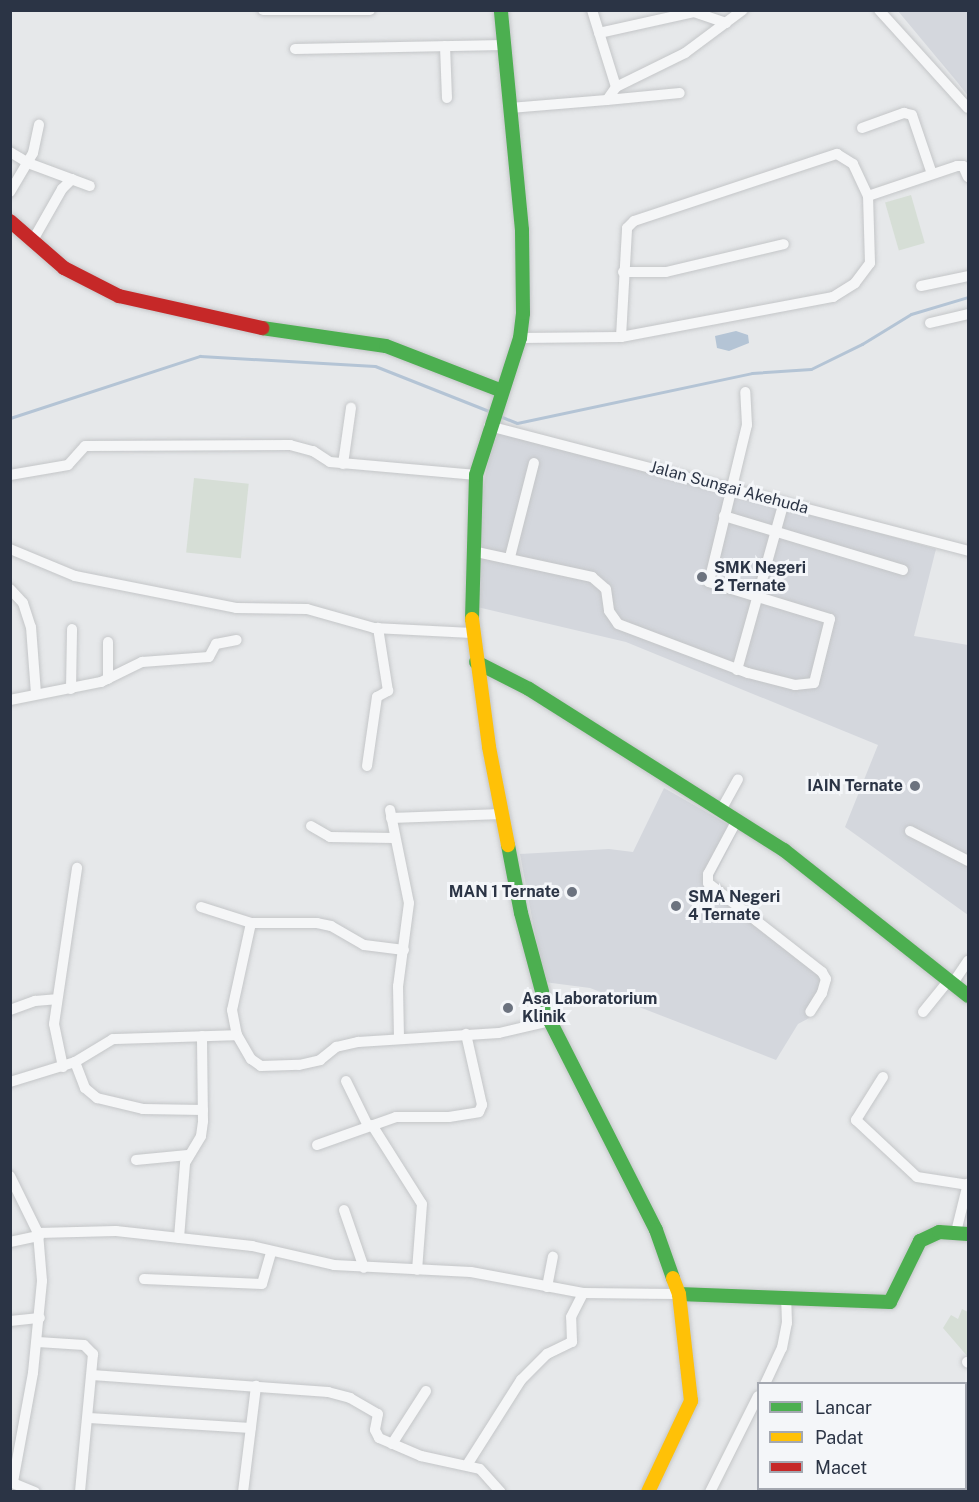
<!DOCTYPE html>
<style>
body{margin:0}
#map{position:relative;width:979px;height:1502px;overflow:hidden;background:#e6e8ea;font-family:"Public Sans",sans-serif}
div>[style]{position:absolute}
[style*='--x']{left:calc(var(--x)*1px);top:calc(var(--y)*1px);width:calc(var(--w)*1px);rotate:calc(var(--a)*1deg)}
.built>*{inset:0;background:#d4d7dd}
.green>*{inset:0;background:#d6ded6;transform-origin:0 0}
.water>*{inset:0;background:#b4c4d5}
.stream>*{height:3px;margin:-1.5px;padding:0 1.5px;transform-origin:1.5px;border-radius:1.5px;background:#b4c4d5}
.roads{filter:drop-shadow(0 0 2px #c4c6c8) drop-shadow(0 0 2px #c4c6c8)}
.street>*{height:10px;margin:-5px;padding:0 5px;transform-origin:5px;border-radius:5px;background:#f5f6f7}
.fast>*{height:14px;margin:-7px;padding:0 7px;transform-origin:7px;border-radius:7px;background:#4caf50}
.slow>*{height:14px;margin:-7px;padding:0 7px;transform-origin:7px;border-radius:7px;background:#ffc107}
.jam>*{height:14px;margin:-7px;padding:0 7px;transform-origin:7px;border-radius:7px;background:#c62828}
.dots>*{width:16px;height:16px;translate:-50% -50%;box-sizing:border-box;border:3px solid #f4f6f9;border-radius:50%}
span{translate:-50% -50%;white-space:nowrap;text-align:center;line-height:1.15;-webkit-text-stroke:6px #f4f6f9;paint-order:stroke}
.street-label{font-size:16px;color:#2b3445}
.poi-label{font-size:16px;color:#2b3445;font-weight:700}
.left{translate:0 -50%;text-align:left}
.right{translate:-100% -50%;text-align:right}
.frame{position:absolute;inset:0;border:12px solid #2b3445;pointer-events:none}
.legend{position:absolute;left:757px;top:1382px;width:210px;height:108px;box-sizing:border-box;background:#f4f6f9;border:2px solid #a4a8b1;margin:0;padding:8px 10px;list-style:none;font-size:18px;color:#2b3445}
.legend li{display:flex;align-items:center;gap:12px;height:30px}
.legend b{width:30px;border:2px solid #a4a8b1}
</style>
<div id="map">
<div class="built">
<i style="clip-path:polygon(898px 11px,968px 11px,968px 96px,958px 83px)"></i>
<i style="clip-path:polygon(499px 433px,724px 489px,936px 549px,914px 636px,968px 645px,968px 915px,845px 827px,878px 745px,626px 642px,473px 606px,481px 500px,491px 446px)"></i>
<i style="clip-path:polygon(664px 788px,738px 830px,711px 883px,831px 980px,809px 1018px,798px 1024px,776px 1060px,590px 988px,544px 982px,520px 854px,609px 849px,633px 852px)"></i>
</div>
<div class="green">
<i style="left:911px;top:195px;width:50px;height:27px;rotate:74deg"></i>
<i style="left:194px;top:478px;width:55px;height:75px;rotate:6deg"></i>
<i style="clip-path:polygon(962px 1309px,968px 1312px,968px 1357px,943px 1328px,951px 1315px,958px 1319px)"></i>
</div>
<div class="water">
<i style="clip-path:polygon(736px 331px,748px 335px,749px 343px,729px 351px,717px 348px,715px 336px)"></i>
</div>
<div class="stream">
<i style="--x:502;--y:417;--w:16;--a:22"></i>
<i style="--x:517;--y:423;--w:240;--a:-12"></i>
<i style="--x:752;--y:373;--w:59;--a:-3.9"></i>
<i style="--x:811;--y:369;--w:57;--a:-26.1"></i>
<i style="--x:862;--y:344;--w:57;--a:-31.5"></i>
<i style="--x:911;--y:314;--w:59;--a:-16.6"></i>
<i style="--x:10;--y:418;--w:200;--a:-18.1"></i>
<i style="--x:200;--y:356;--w:175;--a:3.3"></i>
<i style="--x:375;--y:366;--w:125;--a:21.6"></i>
</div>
<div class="roads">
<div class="street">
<i style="--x:263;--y:10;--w:107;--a:0"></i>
<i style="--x:592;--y:10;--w:81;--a:72.7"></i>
<i style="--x:879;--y:10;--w:132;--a:47.8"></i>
<i style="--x:599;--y:33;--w:97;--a:-12.5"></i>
<i style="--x:694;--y:12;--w:34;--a:19"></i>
<i style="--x:445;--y:46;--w:52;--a:87.8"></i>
<i style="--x:295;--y:49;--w:209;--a:-1.1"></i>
<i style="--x:607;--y:100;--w:73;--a:-5.5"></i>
<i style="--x:510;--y:108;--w:97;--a:-4.7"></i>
<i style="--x:607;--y:100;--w:16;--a:-55"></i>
<i style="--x:616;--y:87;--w:77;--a:-26.2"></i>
<i style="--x:685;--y:53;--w:72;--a:-36.6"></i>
<i style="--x:862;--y:128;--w:45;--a:-19.7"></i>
<i style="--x:904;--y:113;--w:8;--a:14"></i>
<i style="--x:912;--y:115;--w:62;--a:71.3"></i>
<i style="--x:10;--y:152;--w:21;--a:31"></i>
<i style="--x:28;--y:163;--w:66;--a:20.4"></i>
<i style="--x:10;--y:192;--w:45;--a:-59.5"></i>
<i style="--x:33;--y:153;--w:29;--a:-78"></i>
<i style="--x:33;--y:240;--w:59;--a:-60.4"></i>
<i style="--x:62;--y:189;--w:14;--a:-45"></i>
<i style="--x:623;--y:272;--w:43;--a:0"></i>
<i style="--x:666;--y:272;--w:121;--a:-13.3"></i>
<i style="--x:921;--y:286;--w:48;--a:-12"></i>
<i style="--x:930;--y:323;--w:39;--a:-13"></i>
<i style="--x:621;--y:337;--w:109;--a:-86.8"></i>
<i style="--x:627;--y:228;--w:10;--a:-45"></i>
<i style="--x:634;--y:221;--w:214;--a:-18.3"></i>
<i style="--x:837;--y:154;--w:19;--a:32"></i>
<i style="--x:853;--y:164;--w:35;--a:65"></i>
<i style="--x:520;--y:338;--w:101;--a:-0.6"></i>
<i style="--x:621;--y:337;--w:216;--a:-10.7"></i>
<i style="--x:833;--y:297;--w:26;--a:-32"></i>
<i style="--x:855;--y:283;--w:25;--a:-53"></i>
<i style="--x:870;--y:263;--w:67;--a:-91.7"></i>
<i style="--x:868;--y:196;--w:94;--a:-18.6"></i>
<i style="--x:957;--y:166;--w:6;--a:0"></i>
<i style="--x:963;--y:166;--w:12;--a:66"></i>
<i style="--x:489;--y:426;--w:495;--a:14.6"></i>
<i style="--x:343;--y:464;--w:57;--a:-81.9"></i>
<i style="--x:10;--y:475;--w:59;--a:-9.8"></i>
<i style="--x:68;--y:465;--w:25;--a:-48"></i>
<i style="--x:85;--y:446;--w:205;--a:-0.3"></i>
<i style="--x:290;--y:445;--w:24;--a:15"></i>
<i style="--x:313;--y:451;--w:20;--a:33"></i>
<i style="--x:330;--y:462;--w:147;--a:5.1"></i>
<i style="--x:724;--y:516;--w:187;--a:16.8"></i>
<i style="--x:10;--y:549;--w:70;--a:22.6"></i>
<i style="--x:75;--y:576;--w:164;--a:11.2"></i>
<i style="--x:236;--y:608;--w:71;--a:0.8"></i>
<i style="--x:307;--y:609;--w:70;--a:15.8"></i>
<i style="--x:374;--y:628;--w:98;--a:2.9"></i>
<i style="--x:472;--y:551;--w:123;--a:12.2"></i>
<i style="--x:592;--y:577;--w:18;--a:41"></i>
<i style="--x:606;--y:589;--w:22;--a:82"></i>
<i style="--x:609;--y:611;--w:16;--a:55"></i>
<i style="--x:618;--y:624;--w:139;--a:20.7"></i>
<i style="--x:748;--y:673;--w:49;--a:14.3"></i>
<i style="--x:795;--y:685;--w:19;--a:-6"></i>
<i style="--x:814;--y:683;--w:66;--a:-76"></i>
<i style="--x:830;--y:619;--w:127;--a:-163"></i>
<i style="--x:709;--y:582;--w:162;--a:-76.4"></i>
<i style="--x:747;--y:425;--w:33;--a:-93"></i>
<i style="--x:510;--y:557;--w:97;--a:-75.7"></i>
<i style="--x:10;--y:589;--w:19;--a:47"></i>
<i style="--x:23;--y:603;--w:25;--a:72"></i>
<i style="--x:31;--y:627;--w:67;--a:85.7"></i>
<i style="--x:737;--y:670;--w:174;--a:-74.4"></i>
<i style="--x:108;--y:679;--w:37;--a:-90"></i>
<i style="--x:71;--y:689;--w:60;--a:-89"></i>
<i style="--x:10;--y:700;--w:93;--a:-11.2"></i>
<i style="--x:101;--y:682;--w:46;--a:-26"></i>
<i style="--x:142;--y:662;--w:67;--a:-4.3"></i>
<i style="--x:209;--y:657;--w:15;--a:-62"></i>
<i style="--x:216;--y:644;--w:21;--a:-11"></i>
<i style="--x:367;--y:766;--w:70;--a:-81.8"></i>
<i style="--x:377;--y:697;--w:13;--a:-29"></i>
<i style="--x:388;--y:691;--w:64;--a:-99"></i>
<i style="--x:390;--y:810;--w:95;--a:78.5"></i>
<i style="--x:409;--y:903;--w:84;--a:97.5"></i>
<i style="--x:398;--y:986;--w:51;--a:88.9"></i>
<i style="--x:721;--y:810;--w:35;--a:-61"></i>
<i style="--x:391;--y:818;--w:111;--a:-2.1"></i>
<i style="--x:737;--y:820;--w:61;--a:118.2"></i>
<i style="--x:708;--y:874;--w:9;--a:90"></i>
<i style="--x:708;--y:883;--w:145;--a:38"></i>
<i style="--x:822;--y:972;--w:8;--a:60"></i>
<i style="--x:826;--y:979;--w:15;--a:106"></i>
<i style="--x:822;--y:993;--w:22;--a:122"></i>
<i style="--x:311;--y:826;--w:22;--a:30"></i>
<i style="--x:330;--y:837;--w:63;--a:0.9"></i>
<i style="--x:910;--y:831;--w:65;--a:27.3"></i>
<i style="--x:201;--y:907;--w:52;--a:17.7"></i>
<i style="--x:404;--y:950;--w:40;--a:-172.9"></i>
<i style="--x:364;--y:945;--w:38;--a:-150"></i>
<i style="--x:331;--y:926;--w:14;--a:-168"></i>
<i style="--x:317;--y:923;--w:66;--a:180"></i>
<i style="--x:251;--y:923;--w:89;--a:102.3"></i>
<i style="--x:232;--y:1010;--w:25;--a:79"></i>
<i style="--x:237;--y:1035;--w:28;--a:60"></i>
<i style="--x:251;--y:1059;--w:12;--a:35"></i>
<i style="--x:261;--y:1066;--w:38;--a:-2"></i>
<i style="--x:299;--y:1065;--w:22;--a:-13"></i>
<i style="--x:320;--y:1060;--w:21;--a:-39"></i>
<i style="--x:336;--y:1047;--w:23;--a:-13"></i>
<i style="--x:358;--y:1042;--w:141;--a:-3.7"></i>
<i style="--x:499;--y:1033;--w:52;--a:-13.2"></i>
<i style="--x:953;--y:983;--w:27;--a:-56"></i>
<i style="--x:10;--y:1010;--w:27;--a:-20"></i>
<i style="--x:35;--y:1001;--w:21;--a:-5"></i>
<i style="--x:923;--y:1012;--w:41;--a:-50.9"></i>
<i style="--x:75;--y:1062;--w:28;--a:69"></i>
<i style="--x:85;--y:1088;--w:16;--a:40"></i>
<i style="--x:97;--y:1098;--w:47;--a:13.4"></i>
<i style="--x:143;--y:1109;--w:60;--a:1"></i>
<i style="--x:63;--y:1067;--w:44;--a:-101.8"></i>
<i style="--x:54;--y:1024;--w:158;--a:-81.6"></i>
<i style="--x:883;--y:1077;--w:51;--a:122.1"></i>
<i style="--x:856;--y:1120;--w:83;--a:43.1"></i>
<i style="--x:917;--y:1177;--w:52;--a:8.9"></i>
<i style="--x:346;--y:1081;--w:50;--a:63.9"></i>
<i style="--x:10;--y:1082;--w:68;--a:-17.1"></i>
<i style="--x:75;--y:1062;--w:44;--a:-31.2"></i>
<i style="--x:113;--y:1039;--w:124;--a:-1.8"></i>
<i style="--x:372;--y:1125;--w:93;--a:57.7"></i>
<i style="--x:422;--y:1204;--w:66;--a:94.3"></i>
<i style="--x:317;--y:1145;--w:84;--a:-19.5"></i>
<i style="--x:396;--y:1117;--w:53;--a:0"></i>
<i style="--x:449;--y:1117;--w:30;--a:-9"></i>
<i style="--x:479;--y:1112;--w:8;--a:-67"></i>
<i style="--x:482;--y:1105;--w:73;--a:-102.7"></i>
<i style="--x:136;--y:1160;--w:52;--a:-5.5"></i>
<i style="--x:10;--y:1176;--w:64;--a:63.8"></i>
<i style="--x:38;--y:1233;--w:48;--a:85.2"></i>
<i style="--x:42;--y:1281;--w:92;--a:95.6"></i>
<i style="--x:33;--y:1373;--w:111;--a:100.4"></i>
<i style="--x:344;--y:1210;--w:61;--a:71"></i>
<i style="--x:956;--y:1232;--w:50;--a:-76.2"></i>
<i style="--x:38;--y:1233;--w:78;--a:-1.5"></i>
<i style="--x:116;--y:1231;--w:137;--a:6.3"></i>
<i style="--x:252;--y:1246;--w:84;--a:13"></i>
<i style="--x:334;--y:1265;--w:137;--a:2.9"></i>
<i style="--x:471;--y:1272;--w:114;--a:10.6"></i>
<i style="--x:583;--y:1293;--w:96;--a:0.6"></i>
<i style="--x:179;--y:1238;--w:75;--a:-85.4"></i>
<i style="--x:185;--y:1163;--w:31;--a:-59"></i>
<i style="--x:201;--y:1136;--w:15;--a:-82"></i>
<i style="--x:203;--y:1121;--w:85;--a:-90.7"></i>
<i style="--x:10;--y:1242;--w:30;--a:-12"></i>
<i style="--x:144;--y:1279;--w:118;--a:2.4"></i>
<i style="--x:262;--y:1284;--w:33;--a:-74"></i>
<i style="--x:547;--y:1287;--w:31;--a:-79"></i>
<i style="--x:10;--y:1321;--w:30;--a:-6"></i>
<i style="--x:38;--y:1342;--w:46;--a:3.7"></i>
<i style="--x:84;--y:1345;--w:13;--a:45"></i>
<i style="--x:93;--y:1354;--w:139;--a:95.4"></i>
<i style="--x:967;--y:1362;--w:1;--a:45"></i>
<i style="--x:92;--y:1375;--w:237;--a:4.1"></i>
<i style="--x:328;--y:1392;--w:23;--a:15"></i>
<i style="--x:350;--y:1398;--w:32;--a:30"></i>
<i style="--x:378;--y:1414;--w:16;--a:101"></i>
<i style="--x:375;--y:1430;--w:9;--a:63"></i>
<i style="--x:379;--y:1438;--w:46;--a:23.2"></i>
<i style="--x:421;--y:1456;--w:60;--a:12.4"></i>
<i style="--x:480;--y:1469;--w:31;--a:48"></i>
<i style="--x:765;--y:1384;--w:40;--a:-65"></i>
<i style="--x:782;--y:1348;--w:25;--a:-79"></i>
<i style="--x:787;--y:1323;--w:25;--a:-92"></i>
<i style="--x:89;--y:1418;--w:162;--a:3.5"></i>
<i style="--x:392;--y:1444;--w:63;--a:-57.3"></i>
<i style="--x:467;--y:1465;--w:101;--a:-57.6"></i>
<i style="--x:521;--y:1380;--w:37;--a:-45"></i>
<i style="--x:547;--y:1354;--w:28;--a:-26"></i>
<i style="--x:572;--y:1342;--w:25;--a:-92"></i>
<i style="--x:571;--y:1317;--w:27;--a:-63"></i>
<i style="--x:10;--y:1482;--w:27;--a:22"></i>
<i style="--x:243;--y:1492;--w:107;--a:-83"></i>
<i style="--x:710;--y:1492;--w:107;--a:-63.4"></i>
</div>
<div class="fast">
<i style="--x:262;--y:328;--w:125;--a:8.3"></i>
<i style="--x:386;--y:346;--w:124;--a:21.2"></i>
<i style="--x:472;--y:619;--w:144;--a:-88.4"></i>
<i style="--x:476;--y:475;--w:144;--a:-72.2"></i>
<i style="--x:520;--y:338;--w:25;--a:-83"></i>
<i style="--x:523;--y:313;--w:83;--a:-90.7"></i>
<i style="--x:522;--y:230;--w:221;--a:-95.5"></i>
<i style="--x:476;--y:662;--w:59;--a:27"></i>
<i style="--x:529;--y:689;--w:302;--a:32.3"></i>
<i style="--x:784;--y:850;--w:235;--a:38.4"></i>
<i style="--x:508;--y:845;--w:69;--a:79.2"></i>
<i style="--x:521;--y:913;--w:112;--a:75"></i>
<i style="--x:550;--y:1021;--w:234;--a:63.1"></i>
<i style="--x:656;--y:1230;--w:51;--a:70.5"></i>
<i style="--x:679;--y:1294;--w:211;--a:2.2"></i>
<i style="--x:890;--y:1302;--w:68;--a:-63.8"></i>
<i style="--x:920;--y:1241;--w:21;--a:-25"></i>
<i style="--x:939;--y:1232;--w:29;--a:4"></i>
</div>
<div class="slow">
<i style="--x:472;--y:619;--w:129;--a:82.4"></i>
<i style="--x:489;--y:747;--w:100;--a:79"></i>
<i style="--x:648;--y:1492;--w:101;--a:-64.7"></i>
<i style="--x:691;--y:1401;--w:108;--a:-96.4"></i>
<i style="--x:679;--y:1294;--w:17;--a:-111"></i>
</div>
<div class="jam">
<i style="--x:10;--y:221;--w:72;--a:41"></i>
<i style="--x:64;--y:268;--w:62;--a:27"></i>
<i style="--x:119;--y:296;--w:147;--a:12.6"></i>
</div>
</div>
<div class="dots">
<i style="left:702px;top:577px;background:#6c737f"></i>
<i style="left:915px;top:786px;background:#6c737f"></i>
<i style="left:572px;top:892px;background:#6c737f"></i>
<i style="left:676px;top:906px;background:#6c737f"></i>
<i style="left:508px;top:1008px;background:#6c737f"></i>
</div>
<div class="street-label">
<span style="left:729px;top:488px;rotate:15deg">Jalan Sungai Akehuda</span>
</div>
<div class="poi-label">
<span class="left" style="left:714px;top:577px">SMK Negeri<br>2 Ternate</span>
<span class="right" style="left:903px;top:786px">IAIN Ternate</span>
<span class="right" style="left:560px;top:892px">MAN 1 Ternate</span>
<span class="left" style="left:688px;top:906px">SMA Negeri<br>4 Ternate</span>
<span class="left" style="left:522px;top:1008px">Asa Laboratorium<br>Klinik</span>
</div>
<div class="frame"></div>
<ul class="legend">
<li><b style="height:8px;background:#4caf50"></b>Lancar</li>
<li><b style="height:8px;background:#ffc107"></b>Padat</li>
<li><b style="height:8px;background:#c62828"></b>Macet</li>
</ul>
</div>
